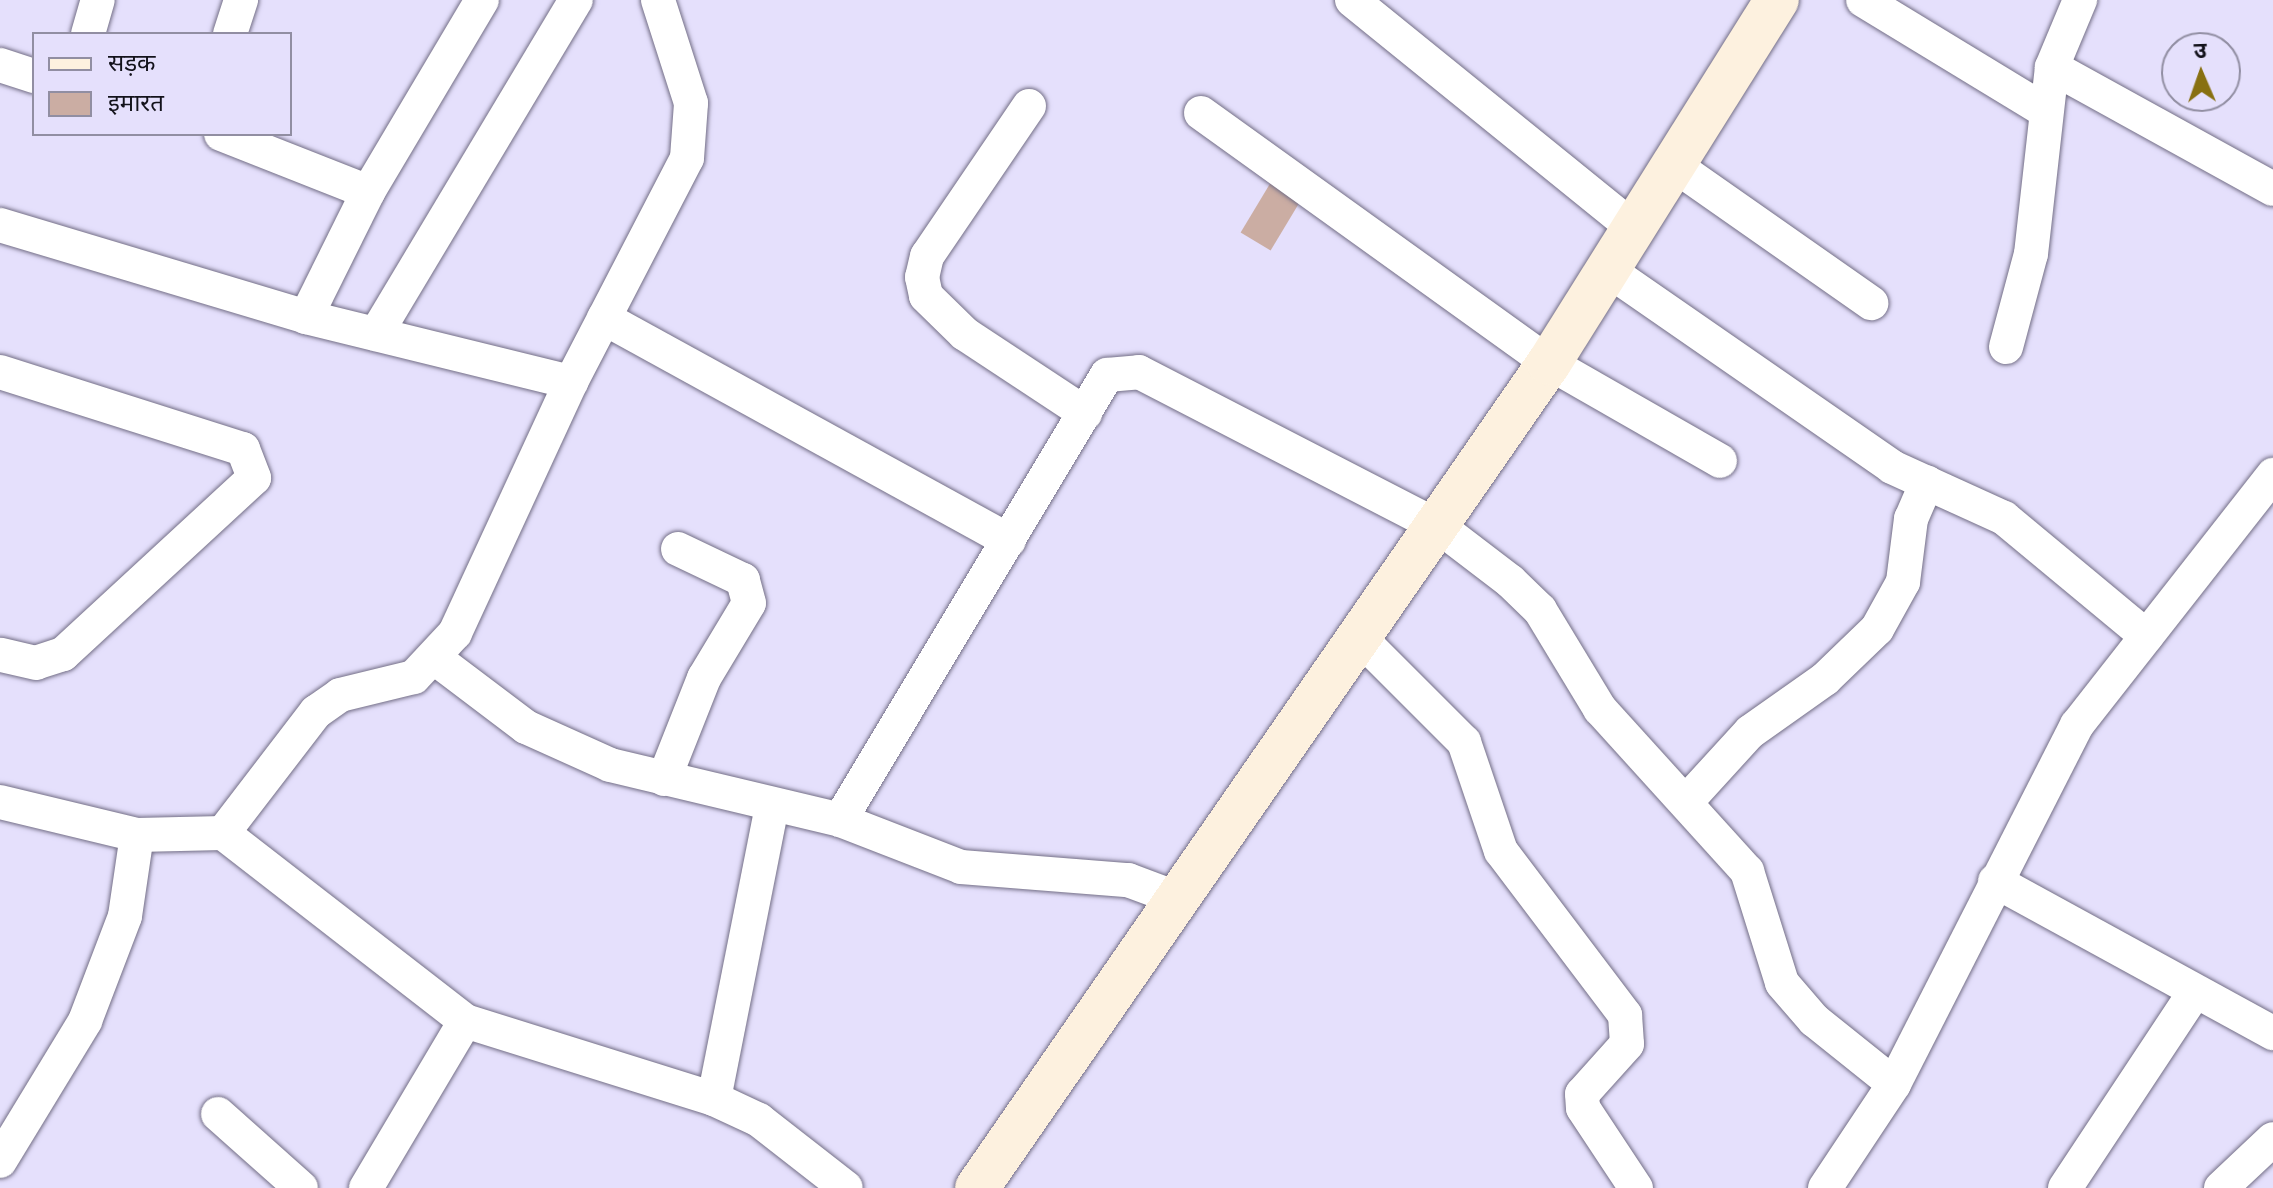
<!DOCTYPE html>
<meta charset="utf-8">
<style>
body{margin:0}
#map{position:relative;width:2273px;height:1188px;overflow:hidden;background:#e5e0fc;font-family:Raleway,"Noto Sans Devanagari",sans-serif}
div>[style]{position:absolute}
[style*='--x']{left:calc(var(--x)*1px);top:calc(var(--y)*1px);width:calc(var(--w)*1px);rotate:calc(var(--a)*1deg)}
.building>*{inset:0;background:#cbada3;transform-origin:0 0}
.roads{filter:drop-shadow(0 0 2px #736e86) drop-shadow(0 0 2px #736e86)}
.street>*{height:34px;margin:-17px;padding:0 17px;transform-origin:17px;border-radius:17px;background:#fff}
.secondary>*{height:44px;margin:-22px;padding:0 22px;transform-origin:22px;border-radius:22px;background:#fdf1df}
span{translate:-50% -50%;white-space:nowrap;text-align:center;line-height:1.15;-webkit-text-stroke:6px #e5e0fc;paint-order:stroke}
.legend{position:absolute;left:32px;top:32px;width:260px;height:104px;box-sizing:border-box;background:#e5e0fc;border:2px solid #918ea2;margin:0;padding:10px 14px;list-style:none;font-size:24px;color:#13121b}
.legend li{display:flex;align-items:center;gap:16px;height:40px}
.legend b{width:40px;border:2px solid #918ea2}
.north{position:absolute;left:2161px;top:32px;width:80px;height:80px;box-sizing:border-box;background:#e5e0fc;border:2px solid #918ea2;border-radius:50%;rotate:358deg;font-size:22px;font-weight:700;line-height:32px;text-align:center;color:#13121b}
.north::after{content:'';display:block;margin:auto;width:28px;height:36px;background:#887011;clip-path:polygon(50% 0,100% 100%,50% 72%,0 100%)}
</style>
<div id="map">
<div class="building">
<i style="left:1271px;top:182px;width:35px;height:59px;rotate:31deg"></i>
</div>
<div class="roads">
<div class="street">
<i style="--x:1352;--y:0;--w:363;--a:39"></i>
<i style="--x:1863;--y:0;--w:212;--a:31.3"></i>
<i style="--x:88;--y:34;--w:35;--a:-74"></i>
<i style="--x:230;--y:34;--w:36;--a:-72"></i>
<i style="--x:0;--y:65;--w:36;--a:18"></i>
<i style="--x:2052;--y:67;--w:252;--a:28.9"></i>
<i style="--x:1029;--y:106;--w:181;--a:124.2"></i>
<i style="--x:927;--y:256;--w:22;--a:103"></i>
<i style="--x:922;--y:277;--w:19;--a:78"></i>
<i style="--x:926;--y:296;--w:54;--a:44.3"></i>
<i style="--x:965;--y:334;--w:144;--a:33.4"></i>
<i style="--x:1201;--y:113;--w:428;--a:35.7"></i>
<i style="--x:1549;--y:363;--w:197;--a:29.8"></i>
<i style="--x:221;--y:134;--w:158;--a:21.5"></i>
<i style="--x:1674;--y:165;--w:241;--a:35"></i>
<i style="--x:0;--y:225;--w:320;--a:16.7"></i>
<i style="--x:306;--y:317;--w:273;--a:13.8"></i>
<i style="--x:1608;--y:270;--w:346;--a:34.7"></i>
<i style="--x:1892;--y:467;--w:123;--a:24.5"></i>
<i style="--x:2004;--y:518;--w:185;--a:39.7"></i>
<i style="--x:306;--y:317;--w:140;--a:-63.6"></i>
<i style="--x:368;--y:192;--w:223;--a:-59.3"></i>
<i style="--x:604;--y:318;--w:462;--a:28.8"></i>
<i style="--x:376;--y:334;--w:389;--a:-59.1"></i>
<i style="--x:2006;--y:347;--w:96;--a:-75"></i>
<i style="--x:2031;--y:254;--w:188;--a:-83.6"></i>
<i style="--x:2052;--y:67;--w:73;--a:-67.3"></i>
<i style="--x:0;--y:372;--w:255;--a:17.6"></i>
<i style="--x:243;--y:449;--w:31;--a:69"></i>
<i style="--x:254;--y:478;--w:260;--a:137.3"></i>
<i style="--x:63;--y:654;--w:28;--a:162"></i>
<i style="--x:36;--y:663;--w:37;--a:-167"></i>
<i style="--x:1360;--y:638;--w:147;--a:45"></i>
<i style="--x:1464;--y:742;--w:115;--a:71.3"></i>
<i style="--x:1501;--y:851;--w:206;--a:52.9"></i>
<i style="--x:1625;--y:1015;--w:29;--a:86"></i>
<i style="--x:1627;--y:1044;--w:67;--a:132"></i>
<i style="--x:1582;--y:1094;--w:14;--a:86"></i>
<i style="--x:1583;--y:1108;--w:96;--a:56.5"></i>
<i style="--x:436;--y:659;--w:113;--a:37.1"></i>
<i style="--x:526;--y:727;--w:92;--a:24.3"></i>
<i style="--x:610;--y:765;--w:236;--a:13.4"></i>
<i style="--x:840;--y:820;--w:130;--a:21.2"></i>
<i style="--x:961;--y:867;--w:168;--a:4.5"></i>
<i style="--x:1128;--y:880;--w:54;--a:20.4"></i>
<i style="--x:664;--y:779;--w:109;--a:-68.4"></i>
<i style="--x:704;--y:678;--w:87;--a:-59"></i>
<i style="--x:749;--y:603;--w:24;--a:-105"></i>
<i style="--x:743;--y:580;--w:72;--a:-154.5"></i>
<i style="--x:0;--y:802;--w:141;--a:13.5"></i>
<i style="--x:137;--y:835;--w:86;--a:-1.3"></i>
<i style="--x:223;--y:833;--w:306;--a:37.8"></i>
<i style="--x:465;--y:1021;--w:261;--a:17.4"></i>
<i style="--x:714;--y:1099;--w:50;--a:25"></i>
<i style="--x:759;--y:1120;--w:110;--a:38"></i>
<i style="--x:1686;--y:802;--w:95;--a:-47.6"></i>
<i style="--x:1750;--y:732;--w:92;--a:-35.2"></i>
<i style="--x:1825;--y:679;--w:72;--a:-43.9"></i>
<i style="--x:1877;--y:629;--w:54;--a:-61"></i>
<i style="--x:1903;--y:582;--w:64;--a:-82.8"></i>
<i style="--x:1911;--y:519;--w:40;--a:-66.6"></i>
<i style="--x:840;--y:820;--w:519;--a:-59.04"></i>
<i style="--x:1107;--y:375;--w:32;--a:-5"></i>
<i style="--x:1139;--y:372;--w:336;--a:27.3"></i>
<i style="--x:1438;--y:526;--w:91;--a:37.4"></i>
<i style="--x:1510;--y:581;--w:42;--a:44"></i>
<i style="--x:1540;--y:610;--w:116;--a:58.8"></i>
<i style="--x:1600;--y:709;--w:219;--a:47.8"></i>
<i style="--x:1747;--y:871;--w:117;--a:72.6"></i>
<i style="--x:1782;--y:983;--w:49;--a:49.1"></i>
<i style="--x:1814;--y:1020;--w:102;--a:38.7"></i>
<i style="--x:223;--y:833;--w:153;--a:-52.5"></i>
<i style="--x:316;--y:712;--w:29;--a:-35"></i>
<i style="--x:340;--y:695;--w:76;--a:-13.7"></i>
<i style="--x:414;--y:677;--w:60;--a:-47"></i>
<i style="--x:455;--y:633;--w:277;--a:-65.2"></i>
<i style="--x:571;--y:382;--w:252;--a:-62.6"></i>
<i style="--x:687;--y:158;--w:55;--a:-85.8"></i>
<i style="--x:691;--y:103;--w:108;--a:-107.8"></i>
<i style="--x:1995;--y:881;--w:317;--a:28.7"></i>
<i style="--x:714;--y:1099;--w:299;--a:-78.8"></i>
<i style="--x:218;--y:1114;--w:111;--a:41.7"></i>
<i style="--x:0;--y:1161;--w:164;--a:-58.7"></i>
<i style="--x:85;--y:1021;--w:112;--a:-69.1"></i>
<i style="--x:125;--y:916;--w:82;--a:-81.6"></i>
<i style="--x:366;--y:1188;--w:194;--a:-59.3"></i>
<i style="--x:1825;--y:1188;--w:125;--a:-56.4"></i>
<i style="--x:1894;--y:1084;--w:403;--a:-63"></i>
<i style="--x:2077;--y:725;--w:318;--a:-51.9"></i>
<i style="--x:2065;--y:1188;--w:234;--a:-56.5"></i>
<i style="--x:2221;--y:1188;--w:71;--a:-43.3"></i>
</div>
<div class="secondary">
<i style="--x:977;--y:1188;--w:1004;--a:-55.27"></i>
<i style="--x:1549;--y:363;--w:429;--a:-57.9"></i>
</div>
</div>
<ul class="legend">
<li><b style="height:10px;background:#fdf1df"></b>सड़क</li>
<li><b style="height:22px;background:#cbada3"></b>इमारत</li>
</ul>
<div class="north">उ</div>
</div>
